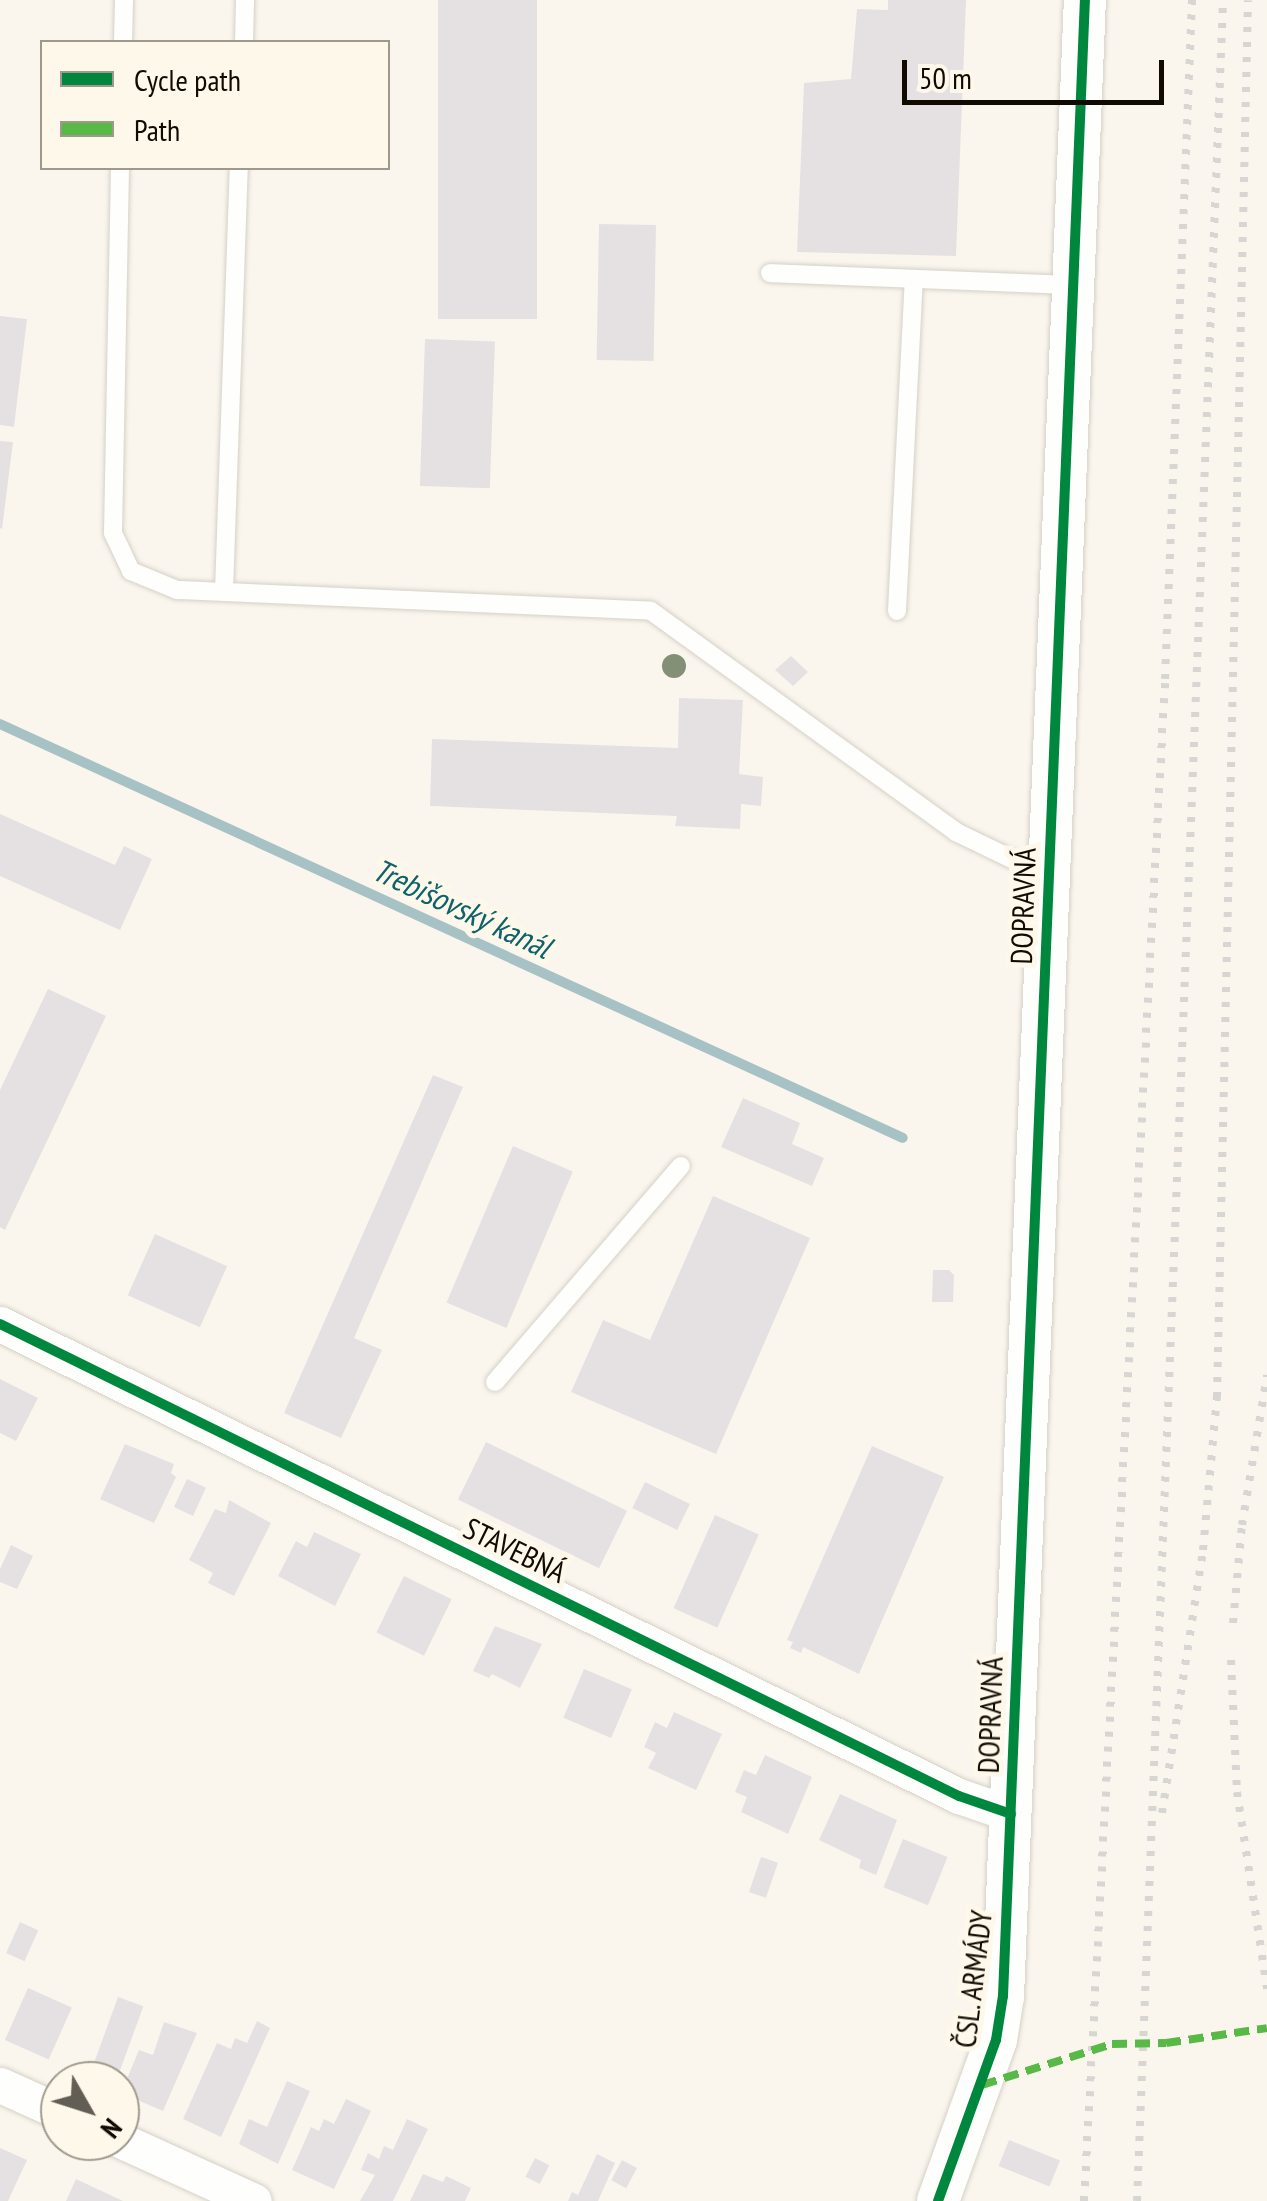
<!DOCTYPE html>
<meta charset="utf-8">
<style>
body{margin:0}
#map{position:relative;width:1267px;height:2201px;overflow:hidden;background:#faf6ee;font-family:"PT Sans Narrow",sans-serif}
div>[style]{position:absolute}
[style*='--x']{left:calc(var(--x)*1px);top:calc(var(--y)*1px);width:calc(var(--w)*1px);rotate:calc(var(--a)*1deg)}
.stream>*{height:10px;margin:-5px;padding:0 5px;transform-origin:5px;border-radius:5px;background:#a7c2c4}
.building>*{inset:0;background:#e5e1e3;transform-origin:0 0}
.roads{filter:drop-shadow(0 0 2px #d5d1c7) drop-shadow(0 0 2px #d5d1c7)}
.service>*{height:18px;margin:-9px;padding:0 9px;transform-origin:9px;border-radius:9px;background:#fefefc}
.minor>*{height:35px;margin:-17.5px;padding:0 17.5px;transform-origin:17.5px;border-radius:17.5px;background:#fefefc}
.tertiary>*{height:42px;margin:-21px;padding:0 21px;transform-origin:21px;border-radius:21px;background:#fefefc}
.rail>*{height:8px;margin-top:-4px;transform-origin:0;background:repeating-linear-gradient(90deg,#d7d6d3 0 5px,transparent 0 15px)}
.quiet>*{height:8px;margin-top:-4px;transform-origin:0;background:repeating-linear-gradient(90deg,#58b947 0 15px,transparent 0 23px)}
.cycleway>*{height:10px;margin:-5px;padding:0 5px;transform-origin:5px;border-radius:5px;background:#00873e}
.trees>*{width:24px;height:24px;margin:-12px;border-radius:50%;background:#849076}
span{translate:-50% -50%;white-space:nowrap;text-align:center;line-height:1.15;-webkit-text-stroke:10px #fef8ea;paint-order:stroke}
.street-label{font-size:30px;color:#100a02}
.water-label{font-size:32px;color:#0e626b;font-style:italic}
.legend{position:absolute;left:40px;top:40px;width:350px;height:130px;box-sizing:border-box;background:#fef8ea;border:2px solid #9f998d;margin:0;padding:12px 18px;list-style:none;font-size:30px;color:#100a02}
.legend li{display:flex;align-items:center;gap:20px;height:50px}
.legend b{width:50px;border:2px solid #9f998d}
.north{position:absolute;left:40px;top:2061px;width:100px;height:100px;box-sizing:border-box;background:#fef8ea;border:2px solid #9f998d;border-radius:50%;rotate:129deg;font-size:28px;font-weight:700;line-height:40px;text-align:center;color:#100a02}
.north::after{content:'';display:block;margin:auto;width:35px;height:45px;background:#625d55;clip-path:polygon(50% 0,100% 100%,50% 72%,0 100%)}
.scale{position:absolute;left:902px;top:60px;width:262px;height:45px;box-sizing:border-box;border:5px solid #100a02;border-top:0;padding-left:12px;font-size:30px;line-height:35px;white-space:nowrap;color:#100a02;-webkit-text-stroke:8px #fef8ea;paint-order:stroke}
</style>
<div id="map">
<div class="stream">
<i style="--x:0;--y:724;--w:993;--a:24.63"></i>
</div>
<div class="building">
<i style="left:438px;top:0;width:99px;height:319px"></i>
<i style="clip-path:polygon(888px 0,966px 0,956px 256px,797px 252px,804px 83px,851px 79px,857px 9px,888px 10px)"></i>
<i style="left:599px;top:224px;width:57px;height:136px;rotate:1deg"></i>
<i style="clip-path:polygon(0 316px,27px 319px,14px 427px,0 425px)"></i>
<i style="left:425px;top:339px;width:70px;height:147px;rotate:2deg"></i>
<i style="clip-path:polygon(0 441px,13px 442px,2px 529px,0 528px)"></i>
<i style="clip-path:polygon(791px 656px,808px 672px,793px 686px,775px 670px)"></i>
<i style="clip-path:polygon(679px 698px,743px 700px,739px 774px,763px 777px,761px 806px,741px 804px,740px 829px,675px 826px,677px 816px,430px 806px,432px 739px,678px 748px)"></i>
<i style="clip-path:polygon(0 814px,115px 865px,124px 846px,152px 859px,120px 930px,0 876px)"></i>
<i style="clip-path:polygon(48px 989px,106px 1016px,5px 1230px,0 1227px,0 1090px)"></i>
<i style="clip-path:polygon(433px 1075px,463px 1087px,354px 1338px,382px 1350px,341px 1438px,284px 1413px)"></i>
<i style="clip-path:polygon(743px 1098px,800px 1123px,792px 1144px,824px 1158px,812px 1186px,721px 1147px)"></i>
<i style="left:513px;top:1146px;width:65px;height:170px;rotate:23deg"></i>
<i style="clip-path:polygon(713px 1196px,810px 1238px,716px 1454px,571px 1392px,603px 1320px,650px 1340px)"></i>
<i style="left:155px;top:1234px;width:79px;height:67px;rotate:24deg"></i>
<i style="clip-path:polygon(933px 1270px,949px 1270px,954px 1275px,953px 1302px,932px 1302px)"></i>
<i style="clip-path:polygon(0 1379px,38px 1398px,16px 1441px,0 1433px)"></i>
<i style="left:486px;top:1442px;width:157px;height:64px;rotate:26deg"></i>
<i style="clip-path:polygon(125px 1444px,174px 1464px,171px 1473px,176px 1477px,154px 1523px,100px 1499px)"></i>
<i style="clip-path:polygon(872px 1446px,944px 1477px,859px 1674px,803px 1647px,801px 1653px,790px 1648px,793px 1642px,787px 1640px)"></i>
<i style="left:187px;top:1479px;width:21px;height:31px;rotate:25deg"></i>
<i style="left:645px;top:1482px;width:50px;height:29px;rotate:26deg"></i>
<i style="clip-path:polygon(229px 1500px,271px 1523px,234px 1596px,208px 1583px,213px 1573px,189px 1560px,215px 1509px,226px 1513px)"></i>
<i style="left:715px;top:1515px;width:48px;height:102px;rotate:24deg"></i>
<i style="clip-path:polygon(314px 1532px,361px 1554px,335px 1606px,278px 1576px,296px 1541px,307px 1547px)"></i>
<i style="clip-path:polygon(11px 1545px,33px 1556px,17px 1589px,0 1582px,0 1569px)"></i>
<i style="left:404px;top:1576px;width:53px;height:63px;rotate:26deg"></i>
<i style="clip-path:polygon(495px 1626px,542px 1644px,520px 1688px,492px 1674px,489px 1678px,473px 1671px)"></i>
<i style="left:584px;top:1669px;width:52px;height:53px;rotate:23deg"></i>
<i style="clip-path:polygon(674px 1712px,722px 1734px,696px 1790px,648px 1768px,656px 1753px,644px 1747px,655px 1722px,667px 1728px)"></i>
<i style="clip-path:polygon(765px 1755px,812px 1777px,788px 1834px,741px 1812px,747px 1797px,735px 1792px,744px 1770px,756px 1775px)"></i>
<i style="clip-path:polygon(840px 1794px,897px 1820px,876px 1875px,859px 1868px,861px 1860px,819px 1840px)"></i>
<i style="left:903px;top:1839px;width:48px;height:52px;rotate:22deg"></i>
<i style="left:761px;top:1857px;width:18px;height:37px;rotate:19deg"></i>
<i style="left:20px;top:1922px;width:20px;height:34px;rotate:24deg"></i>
<i style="left:28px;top:1988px;width:48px;height:57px;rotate:24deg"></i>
<i style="left:118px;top:1997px;width:27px;height:90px;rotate:20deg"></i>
<i style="clip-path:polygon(257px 2021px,270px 2028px,221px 2137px,183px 2119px,217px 2043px,231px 2049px,235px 2038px,247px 2043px)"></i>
<i style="clip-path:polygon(164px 2022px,197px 2033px,163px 2111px,121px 2093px,139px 2050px,153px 2055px)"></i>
<i style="clip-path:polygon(287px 2081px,310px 2091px,278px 2164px,239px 2144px,249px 2119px,267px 2127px)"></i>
<i style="clip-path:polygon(346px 2099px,371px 2111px,334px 2189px,292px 2170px,311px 2127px,319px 2131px,324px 2119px,334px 2124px)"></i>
<i style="clip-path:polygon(407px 2119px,428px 2129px,393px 2201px,360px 2201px,375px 2175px,361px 2170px,368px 2153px,379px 2159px,384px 2146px,393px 2150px)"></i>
<i style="left:1009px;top:2140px;width:55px;height:28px;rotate:22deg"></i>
<i style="clip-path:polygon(0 2148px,27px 2160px,8px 2201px,0 2201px)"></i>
<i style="clip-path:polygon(597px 2154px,615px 2163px,598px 2201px,568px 2201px,572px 2192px,578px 2195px)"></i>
<i style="left:535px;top:2158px;width:16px;height:21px;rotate:27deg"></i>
<i style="left:622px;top:2160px;width:17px;height:23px;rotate:28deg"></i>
<i style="clip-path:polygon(423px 2174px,443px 2182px,446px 2176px,471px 2188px,465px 2201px,410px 2201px)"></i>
<i style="clip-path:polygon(76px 2179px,123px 2201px,66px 2201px)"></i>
</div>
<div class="roads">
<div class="service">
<i style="--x:123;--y:42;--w:42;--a:-88.6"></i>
<i style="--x:244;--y:42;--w:42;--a:-88.6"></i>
<i style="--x:120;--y:168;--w:365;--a:91.1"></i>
<i style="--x:113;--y:533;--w:42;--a:64.7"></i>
<i style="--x:131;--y:571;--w:50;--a:22.4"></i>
<i style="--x:177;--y:590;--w:474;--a:2.5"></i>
<i style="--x:651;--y:611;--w:377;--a:35.9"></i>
<i style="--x:956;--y:832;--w:101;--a:25.8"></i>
<i style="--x:770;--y:273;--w:304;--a:2.3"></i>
<i style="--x:224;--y:591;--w:423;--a:-88"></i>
<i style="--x:897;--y:611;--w:332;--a:-87.1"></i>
<i style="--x:495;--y:1382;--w:285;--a:-49.3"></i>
</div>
<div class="minor">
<i style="--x:0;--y:1324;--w:1069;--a:26.21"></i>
<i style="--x:959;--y:1796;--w:55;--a:19.1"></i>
<i style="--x:0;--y:2085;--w:66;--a:24.2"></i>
<i style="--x:120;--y:2140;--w:147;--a:24.5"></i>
</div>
<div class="tertiary">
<i style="--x:938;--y:2201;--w:171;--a:-70.2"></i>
<i style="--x:996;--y:2040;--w:45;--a:-81"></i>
<i style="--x:1003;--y:1996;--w:1998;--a:-87.65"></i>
</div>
</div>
<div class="rail">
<i style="--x:1233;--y:1623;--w:98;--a:-84.8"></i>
<i style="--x:1242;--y:1525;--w:152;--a:-80.5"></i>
<i style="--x:1231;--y:1660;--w:132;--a:87.4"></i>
<i style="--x:1237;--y:1792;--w:199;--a:81.3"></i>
<i style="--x:1162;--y:1813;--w:266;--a:-81.1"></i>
<i style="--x:1203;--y:1550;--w:154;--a:-84.8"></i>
<i style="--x:1217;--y:1397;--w:1397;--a:-88.73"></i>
<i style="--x:1084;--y:2201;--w:1524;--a:-86.95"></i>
<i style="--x:1165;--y:679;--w:680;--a:-87.72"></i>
<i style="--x:1137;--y:2201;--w:2203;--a:-87.76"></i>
</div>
<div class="quiet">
<i style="--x:982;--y:2085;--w:136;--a:-17.5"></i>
<i style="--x:1112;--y:2044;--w:54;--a:-1.1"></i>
<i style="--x:1166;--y:2043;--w:102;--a:-8.4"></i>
</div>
<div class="cycleway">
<i style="--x:0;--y:1324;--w:1069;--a:26.21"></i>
<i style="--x:959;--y:1796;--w:55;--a:19.1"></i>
<i style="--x:938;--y:2201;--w:171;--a:-70.2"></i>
<i style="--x:996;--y:2040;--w:45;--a:-81"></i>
<i style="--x:1003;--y:1996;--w:1998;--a:-87.65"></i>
</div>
<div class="trees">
<i style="left:674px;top:666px"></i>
</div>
<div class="street-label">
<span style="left:1023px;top:906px;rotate:-88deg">DOPRAVNÁ</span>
<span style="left:515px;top:1550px;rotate:26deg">STAVEBNÁ</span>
<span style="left:990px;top:1715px;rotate:-88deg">DOPRAVNÁ</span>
<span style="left:973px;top:1979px;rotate:-83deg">ČSL. ARMÁDY</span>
</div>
<div class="water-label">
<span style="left:462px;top:908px;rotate:25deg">Trebišovský kanál</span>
</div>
<ul class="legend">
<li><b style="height:12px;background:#00873e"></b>Cycle path</li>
<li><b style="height:12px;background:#58b947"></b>Path</li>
</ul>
<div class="north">N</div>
<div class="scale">50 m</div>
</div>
